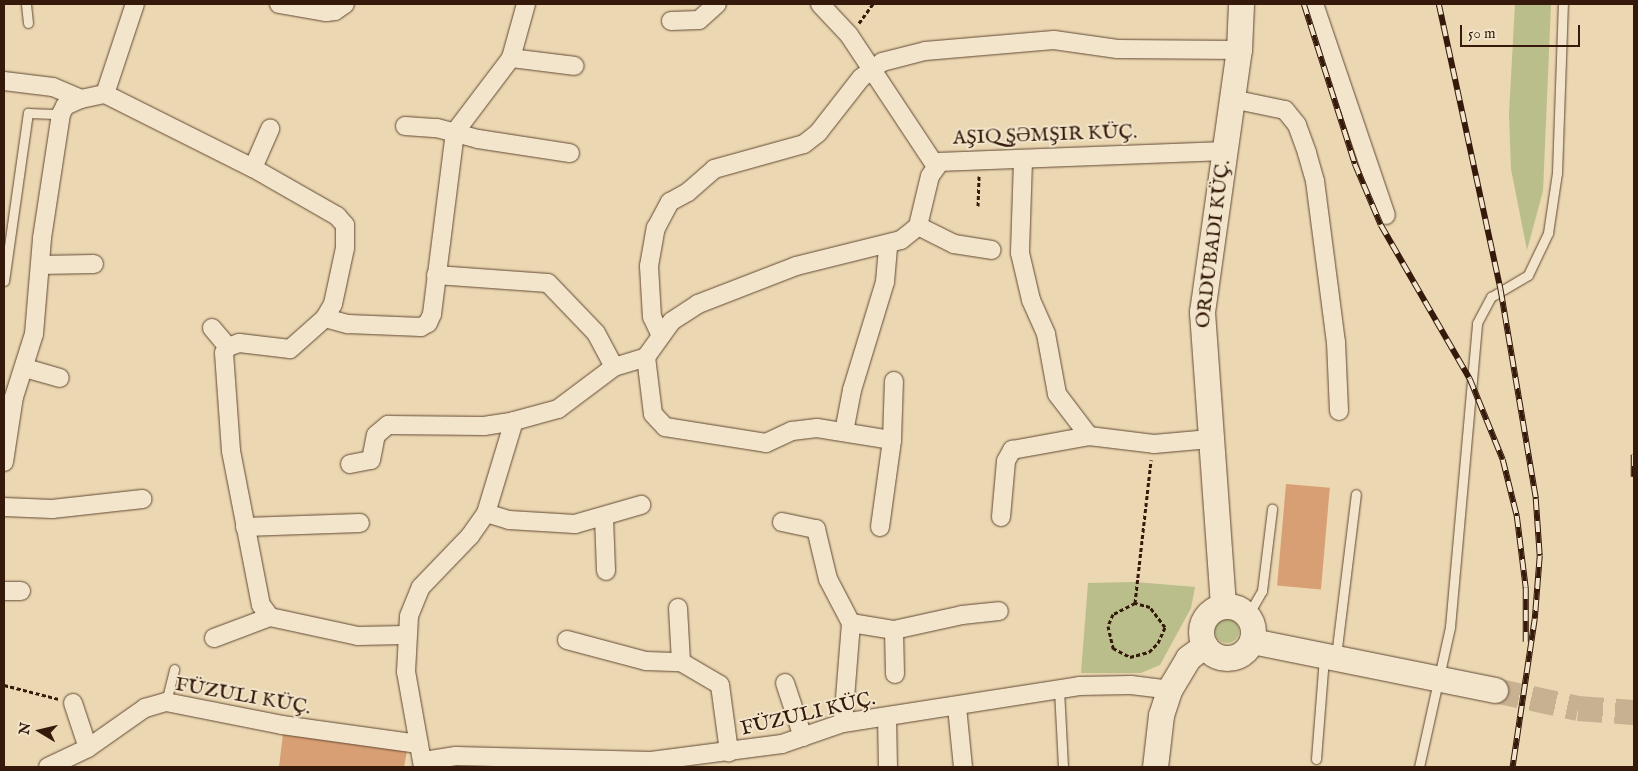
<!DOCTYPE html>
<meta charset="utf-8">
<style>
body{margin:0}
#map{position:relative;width:1638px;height:771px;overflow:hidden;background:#ebd7b1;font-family:"IM FELL English",serif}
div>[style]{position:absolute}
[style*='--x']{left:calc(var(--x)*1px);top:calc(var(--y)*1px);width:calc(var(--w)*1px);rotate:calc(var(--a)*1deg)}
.green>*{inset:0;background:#b9be8a}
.round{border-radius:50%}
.building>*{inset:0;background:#d99f74;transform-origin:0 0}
.secondary-tunnel>*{height:25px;margin-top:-12.5px;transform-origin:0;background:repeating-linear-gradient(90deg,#c7b190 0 25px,transparent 0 37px)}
.path>*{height:3px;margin-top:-1.5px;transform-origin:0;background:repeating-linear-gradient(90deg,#351a0b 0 4px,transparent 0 6.5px)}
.roads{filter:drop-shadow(0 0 1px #624934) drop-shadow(0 0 1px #624934)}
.lane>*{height:9px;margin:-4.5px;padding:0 4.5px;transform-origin:4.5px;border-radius:4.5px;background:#f2e5cc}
.street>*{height:18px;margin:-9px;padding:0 9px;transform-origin:9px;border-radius:9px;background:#f2e5cc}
.secondary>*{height:25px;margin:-12.5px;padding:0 12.5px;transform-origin:12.5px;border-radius:12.5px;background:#f2e5cc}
.secondary>.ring{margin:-12.5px;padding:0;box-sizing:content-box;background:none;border:25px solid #f2e5cc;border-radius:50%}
.rail>*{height:5.5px;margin-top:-2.75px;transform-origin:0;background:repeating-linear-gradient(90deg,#f2e5cc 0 11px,#351a0b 0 22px);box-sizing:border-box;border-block:1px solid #351a0b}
span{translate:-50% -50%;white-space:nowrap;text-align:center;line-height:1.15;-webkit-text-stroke:4px #f2e5cc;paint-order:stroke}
.street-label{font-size:20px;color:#351a0b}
.frame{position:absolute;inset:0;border:5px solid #351a0b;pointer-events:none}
.north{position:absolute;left:15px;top:706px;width:50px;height:50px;-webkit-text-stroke:4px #f2e5cc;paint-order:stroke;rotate:279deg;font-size:14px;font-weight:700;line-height:20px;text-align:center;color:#351a0b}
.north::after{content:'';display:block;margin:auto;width:18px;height:22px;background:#351a0b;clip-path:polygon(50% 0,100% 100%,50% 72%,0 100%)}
.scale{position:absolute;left:1460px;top:25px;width:120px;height:22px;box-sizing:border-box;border:2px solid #351a0b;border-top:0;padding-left:6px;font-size:15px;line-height:18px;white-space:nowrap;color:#351a0b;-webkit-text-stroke:4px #f2e5cc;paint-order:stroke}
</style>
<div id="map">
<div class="green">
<i style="clip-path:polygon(1515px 4px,1551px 4px,1543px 191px,1527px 250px,1511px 169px,1509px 114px)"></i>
<i style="clip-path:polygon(1135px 582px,1195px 587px,1191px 608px,1160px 665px,1141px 673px,1081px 673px,1088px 583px)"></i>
<i class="round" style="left:1215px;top:619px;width:24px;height:24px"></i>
</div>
<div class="building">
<i style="left:1286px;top:484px;width:44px;height:102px;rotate:5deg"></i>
<i style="clip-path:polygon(283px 734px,407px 751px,404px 767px,279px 767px)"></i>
</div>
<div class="secondary-tunnel">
<i style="--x:1495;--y:690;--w:85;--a:12.2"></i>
<i style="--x:1578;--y:708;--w:56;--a:4.1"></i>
</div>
<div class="path">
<i style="--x:859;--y:23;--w:24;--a:-54"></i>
<i style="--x:978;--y:206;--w:30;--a:-88"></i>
<i style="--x:1135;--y:603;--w:25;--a:153"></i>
<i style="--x:1113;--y:614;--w:13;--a:113"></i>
<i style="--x:1108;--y:626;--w:23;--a:77"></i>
<i style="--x:1113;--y:648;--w:19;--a:28"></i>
<i style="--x:1130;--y:657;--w:20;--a:-15"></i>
<i style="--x:1149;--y:652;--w:13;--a:-45"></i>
<i style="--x:1158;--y:643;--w:17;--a:-66"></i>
<i style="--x:1165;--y:627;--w:25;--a:-127"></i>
<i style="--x:1150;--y:607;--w:16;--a:-165"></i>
<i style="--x:1135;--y:603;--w:144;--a:-83.6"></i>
<i style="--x:4;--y:685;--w:57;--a:14.3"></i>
</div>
<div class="roads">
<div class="lane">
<i style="--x:26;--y:4;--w:19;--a:84"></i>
<i style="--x:4;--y:281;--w:170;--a:-81.9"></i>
<i style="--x:28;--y:113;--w:33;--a:2"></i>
<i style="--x:1248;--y:615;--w:28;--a:-60"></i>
<i style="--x:1262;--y:591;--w:83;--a:-83"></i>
<i style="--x:1336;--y:656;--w:163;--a:-83"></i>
<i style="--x:1059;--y:690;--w:77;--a:87"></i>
<i style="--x:166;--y:702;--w:34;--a:-76"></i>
<i style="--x:1316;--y:759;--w:102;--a:-85.5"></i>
<i style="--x:1419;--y:767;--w:143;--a:-77.5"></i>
<i style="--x:1450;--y:627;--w:305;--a:-84.9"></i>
<i style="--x:1477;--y:323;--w:30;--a:-62"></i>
<i style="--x:1491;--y:297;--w:43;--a:-30.7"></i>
<i style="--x:1528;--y:275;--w:47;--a:-64.5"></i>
<i style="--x:1548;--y:233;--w:61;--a:-81.5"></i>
<i style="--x:1557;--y:173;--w:169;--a:-88"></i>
</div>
<div class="street">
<i style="--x:279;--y:4;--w:48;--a:9.7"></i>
<i style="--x:326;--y:12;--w:9;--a:-6"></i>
<i style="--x:335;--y:11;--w:12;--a:-35"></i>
<i style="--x:820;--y:4;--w:42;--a:46.9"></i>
<i style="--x:849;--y:35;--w:156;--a:56.5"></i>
<i style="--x:1314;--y:4;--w:223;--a:71.2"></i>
<i style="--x:671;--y:21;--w:28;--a:-2"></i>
<i style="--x:699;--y:20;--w:24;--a:-42"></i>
<i style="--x:511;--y:58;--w:64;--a:7.1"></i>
<i style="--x:4;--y:81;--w:49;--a:7"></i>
<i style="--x:53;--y:87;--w:30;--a:23"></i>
<i style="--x:105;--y:94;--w:165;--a:26.6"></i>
<i style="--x:253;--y:168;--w:97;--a:29.7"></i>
<i style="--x:337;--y:216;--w:12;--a:48"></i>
<i style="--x:345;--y:225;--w:23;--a:90"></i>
<i style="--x:345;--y:248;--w:57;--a:102.1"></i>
<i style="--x:333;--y:304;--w:16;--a:120"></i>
<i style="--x:325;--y:318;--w:47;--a:138.5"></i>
<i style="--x:290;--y:349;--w:51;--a:-173.3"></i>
<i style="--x:239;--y:343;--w:12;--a:160"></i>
<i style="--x:228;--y:347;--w:7;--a:124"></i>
<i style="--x:224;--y:353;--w:98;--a:85.9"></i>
<i style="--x:231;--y:451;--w:157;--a:79"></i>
<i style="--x:261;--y:605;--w:15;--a:53"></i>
<i style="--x:270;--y:617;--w:90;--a:12.2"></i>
<i style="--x:358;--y:636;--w:47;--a:-1.2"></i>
<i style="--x:105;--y:94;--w:95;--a:-71.6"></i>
<i style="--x:1232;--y:99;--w:54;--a:11.7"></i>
<i style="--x:1285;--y:110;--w:19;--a:51"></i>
<i style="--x:1297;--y:125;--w:30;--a:70"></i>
<i style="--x:1307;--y:153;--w:29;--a:74"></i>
<i style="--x:1315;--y:181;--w:162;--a:82.6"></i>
<i style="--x:1336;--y:342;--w:69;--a:87.5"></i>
<i style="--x:405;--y:126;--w:32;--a:4"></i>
<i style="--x:437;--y:128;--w:42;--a:15"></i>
<i style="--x:478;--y:139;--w:93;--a:8.7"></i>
<i style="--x:1023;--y:161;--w:92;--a:91.9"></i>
<i style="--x:1020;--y:253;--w:48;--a:76.8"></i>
<i style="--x:1031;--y:300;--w:37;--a:66"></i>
<i style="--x:1046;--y:334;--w:61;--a:79.6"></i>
<i style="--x:1057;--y:394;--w:53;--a:52.7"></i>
<i style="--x:253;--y:168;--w:43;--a:-66.4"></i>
<i style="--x:918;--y:226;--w:40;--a:26.6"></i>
<i style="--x:954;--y:244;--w:38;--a:9"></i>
<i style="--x:40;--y:265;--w:54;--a:-1.1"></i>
<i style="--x:436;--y:275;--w:112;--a:4.1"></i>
<i style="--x:548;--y:283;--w:69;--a:46.2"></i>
<i style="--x:596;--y:333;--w:38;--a:62"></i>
<i style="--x:325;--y:318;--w:24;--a:15"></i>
<i style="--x:348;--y:324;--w:73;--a:2.4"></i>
<i style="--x:421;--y:327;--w:8;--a:-30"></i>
<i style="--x:428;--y:323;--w:10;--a:-66"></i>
<i style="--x:432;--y:314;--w:183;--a:-82.8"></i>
<i style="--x:455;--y:132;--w:93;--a:-52.9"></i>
<i style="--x:511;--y:58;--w:56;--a:-74.5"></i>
<i style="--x:212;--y:328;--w:25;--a:50"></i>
<i style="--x:661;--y:336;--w:21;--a:-115"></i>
<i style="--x:652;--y:317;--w:51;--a:-93.4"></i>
<i style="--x:649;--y:266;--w:39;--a:-80"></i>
<i style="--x:656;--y:228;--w:30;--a:-62"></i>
<i style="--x:670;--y:202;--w:21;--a:-29"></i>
<i style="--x:688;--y:192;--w:35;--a:-41"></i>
<i style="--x:714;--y:169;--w:93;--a:-15.5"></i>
<i style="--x:804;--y:144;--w:18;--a:-38"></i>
<i style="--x:818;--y:133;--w:70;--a:-52"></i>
<i style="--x:861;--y:78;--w:26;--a:-37"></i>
<i style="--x:882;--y:62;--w:44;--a:-14.3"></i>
<i style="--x:925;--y:51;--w:129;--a:-4.9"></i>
<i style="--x:1054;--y:40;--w:64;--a:8.1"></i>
<i style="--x:1117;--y:49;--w:122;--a:0.5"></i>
<i style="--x:646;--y:357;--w:57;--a:83"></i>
<i style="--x:653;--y:414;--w:18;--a:47"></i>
<i style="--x:665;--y:427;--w:102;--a:9"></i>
<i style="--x:766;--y:443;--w:29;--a:-25"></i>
<i style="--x:792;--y:431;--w:25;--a:-7"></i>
<i style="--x:817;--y:428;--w:76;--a:9.1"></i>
<i style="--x:25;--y:368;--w:36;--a:16"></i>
<i style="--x:844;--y:432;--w:43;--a:-79.2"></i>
<i style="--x:852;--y:390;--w:113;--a:-73"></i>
<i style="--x:885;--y:282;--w:37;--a:-85"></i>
<i style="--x:4;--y:462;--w:66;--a:-81.3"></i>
<i style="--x:14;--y:397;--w:66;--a:-72.4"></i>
<i style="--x:34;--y:334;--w:96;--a:-85.2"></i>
<i style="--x:42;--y:238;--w:125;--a:-81.3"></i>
<i style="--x:61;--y:114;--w:9;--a:-63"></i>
<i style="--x:65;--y:106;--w:17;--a:-24"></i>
<i style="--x:81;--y:99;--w:25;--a:-12"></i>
<i style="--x:350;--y:464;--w:21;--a:-11"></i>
<i style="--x:371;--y:460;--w:25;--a:-79"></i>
<i style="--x:376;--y:435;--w:16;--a:-40"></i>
<i style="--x:388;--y:425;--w:96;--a:0.6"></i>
<i style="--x:484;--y:426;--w:30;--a:-9"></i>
<i style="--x:4;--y:507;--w:48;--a:2.4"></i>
<i style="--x:52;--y:509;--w:91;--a:-6.3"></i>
<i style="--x:486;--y:513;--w:24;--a:17"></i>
<i style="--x:509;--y:520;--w:66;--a:3.5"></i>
<i style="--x:575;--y:524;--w:69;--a:-16.1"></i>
<i style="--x:1001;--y:517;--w:56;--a:-84.9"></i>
<i style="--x:1006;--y:461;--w:13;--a:-61"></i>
<i style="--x:1012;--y:450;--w:78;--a:-10.3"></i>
<i style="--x:1089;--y:436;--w:65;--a:7"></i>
<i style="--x:1154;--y:444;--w:56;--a:-5.1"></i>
<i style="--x:604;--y:518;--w:53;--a:87.8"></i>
<i style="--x:782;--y:522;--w:35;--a:12"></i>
<i style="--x:816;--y:529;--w:51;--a:76.5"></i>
<i style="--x:828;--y:579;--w:50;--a:62.4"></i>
<i style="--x:851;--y:623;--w:44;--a:9.2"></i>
<i style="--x:894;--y:630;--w:70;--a:-12.4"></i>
<i style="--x:962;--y:615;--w:37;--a:-6"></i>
<i style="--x:245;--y:527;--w:115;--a:-2"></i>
<i style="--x:880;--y:527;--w:88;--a:-82.1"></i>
<i style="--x:892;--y:440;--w:59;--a:-88.1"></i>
<i style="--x:4;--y:591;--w:17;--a:0"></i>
<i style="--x:678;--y:608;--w:54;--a:86.8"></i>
<i style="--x:894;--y:630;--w:44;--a:88.7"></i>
<i style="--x:214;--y:638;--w:60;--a:-20.6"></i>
<i style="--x:567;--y:640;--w:82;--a:14.9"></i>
<i style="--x:646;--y:661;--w:35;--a:2"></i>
<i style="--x:681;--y:662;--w:45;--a:30.5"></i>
<i style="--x:720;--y:685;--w:68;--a:82.3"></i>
<i style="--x:785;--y:683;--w:57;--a:71.6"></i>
<i style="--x:73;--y:703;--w:47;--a:71.6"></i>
<i style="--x:957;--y:707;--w:60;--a:84.3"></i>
<i style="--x:887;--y:717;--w:50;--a:88.9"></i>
<i style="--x:843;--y:723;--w:100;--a:-85.4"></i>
<i style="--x:424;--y:761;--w:32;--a:-9"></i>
<i style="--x:456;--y:756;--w:195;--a:1.5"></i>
<i style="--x:651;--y:761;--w:132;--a:-7.4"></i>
<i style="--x:782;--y:744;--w:65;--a:-19"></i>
<i style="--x:843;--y:723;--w:239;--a:-8.9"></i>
<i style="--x:1079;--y:686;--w:52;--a:-1.1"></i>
<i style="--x:1131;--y:685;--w:38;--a:7"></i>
<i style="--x:48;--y:767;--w:44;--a:-25.4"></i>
<i style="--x:88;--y:748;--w:70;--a:-35.1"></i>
<i style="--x:145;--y:708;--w:22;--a:-16"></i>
<i style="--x:166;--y:702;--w:118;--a:11.2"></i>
<i style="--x:282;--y:725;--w:138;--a:7.9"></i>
<i style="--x:423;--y:767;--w:97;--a:-100.1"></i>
<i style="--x:406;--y:672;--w:56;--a:-86.9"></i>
<i style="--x:409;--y:616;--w:31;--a:-68"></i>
<i style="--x:421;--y:587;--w:71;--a:-46.1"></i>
<i style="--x:470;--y:536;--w:28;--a:-55"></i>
<i style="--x:486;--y:513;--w:96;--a:-73.1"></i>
<i style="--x:514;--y:421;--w:46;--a:-15.3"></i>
<i style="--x:558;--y:409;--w:70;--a:-36.9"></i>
<i style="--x:614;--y:367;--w:34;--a:-17"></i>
<i style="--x:646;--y:357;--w:44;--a:-54.2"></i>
<i style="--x:672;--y:321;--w:31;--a:-33"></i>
<i style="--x:698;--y:304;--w:105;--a:-21.2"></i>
<i style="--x:796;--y:266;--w:108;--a:-13.9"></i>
<i style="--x:901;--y:240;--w:22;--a:-39"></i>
<i style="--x:918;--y:226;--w:51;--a:-76.5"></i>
<i style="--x:930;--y:176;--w:17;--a:-54"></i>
<i style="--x:940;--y:162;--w:283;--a:-2.2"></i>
</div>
<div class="secondary">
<i style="--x:1223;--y:605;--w:294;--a:-94.1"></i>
<i style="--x:1202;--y:312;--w:265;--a:-82"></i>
<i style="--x:1239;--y:50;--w:46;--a:-87.5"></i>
<i class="ring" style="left:1201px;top:606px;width:27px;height:27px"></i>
<i style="--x:1252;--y:641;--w:248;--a:11.4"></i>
<i style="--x:1155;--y:767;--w:52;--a:-83.4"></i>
<i style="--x:1161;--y:715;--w:26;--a:-72"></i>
<i style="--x:1169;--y:690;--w:37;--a:-59"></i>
<i style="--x:1188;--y:658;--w:21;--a:-37"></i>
</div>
</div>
<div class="rail">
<i style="--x:1304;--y:4;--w:168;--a:72.3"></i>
<i style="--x:1355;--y:164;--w:66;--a:66.9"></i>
<i style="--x:1381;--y:225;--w:178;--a:60"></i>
<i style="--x:1470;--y:379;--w:87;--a:67.8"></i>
<i style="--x:1503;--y:460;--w:58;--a:76"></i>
<i style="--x:1517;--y:516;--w:73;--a:82.9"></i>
<i style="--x:1526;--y:588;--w:54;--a:90"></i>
<i style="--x:1439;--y:4;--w:294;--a:77.8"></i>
<i style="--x:1501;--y:291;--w:211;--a:80.4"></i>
<i style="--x:1536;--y:499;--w:57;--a:86"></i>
<i style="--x:1540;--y:556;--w:63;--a:94.5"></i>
<i style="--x:1535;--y:619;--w:150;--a:98.5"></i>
<i style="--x:1634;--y:455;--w:22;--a:90"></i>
</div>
<div class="street-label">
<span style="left:1045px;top:135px;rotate:-2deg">AŞIQ ŞƏMŞIR KÜÇ.</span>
<span style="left:1213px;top:244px;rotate:-83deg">ORDUBADI KÜÇ.</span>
<span style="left:243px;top:696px;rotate:10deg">FÜZULI KÜÇ.</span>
<span style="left:808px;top:714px;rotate:-13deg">FÜZULI KÜÇ.</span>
</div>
<div class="frame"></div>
<div class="north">N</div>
<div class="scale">50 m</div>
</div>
